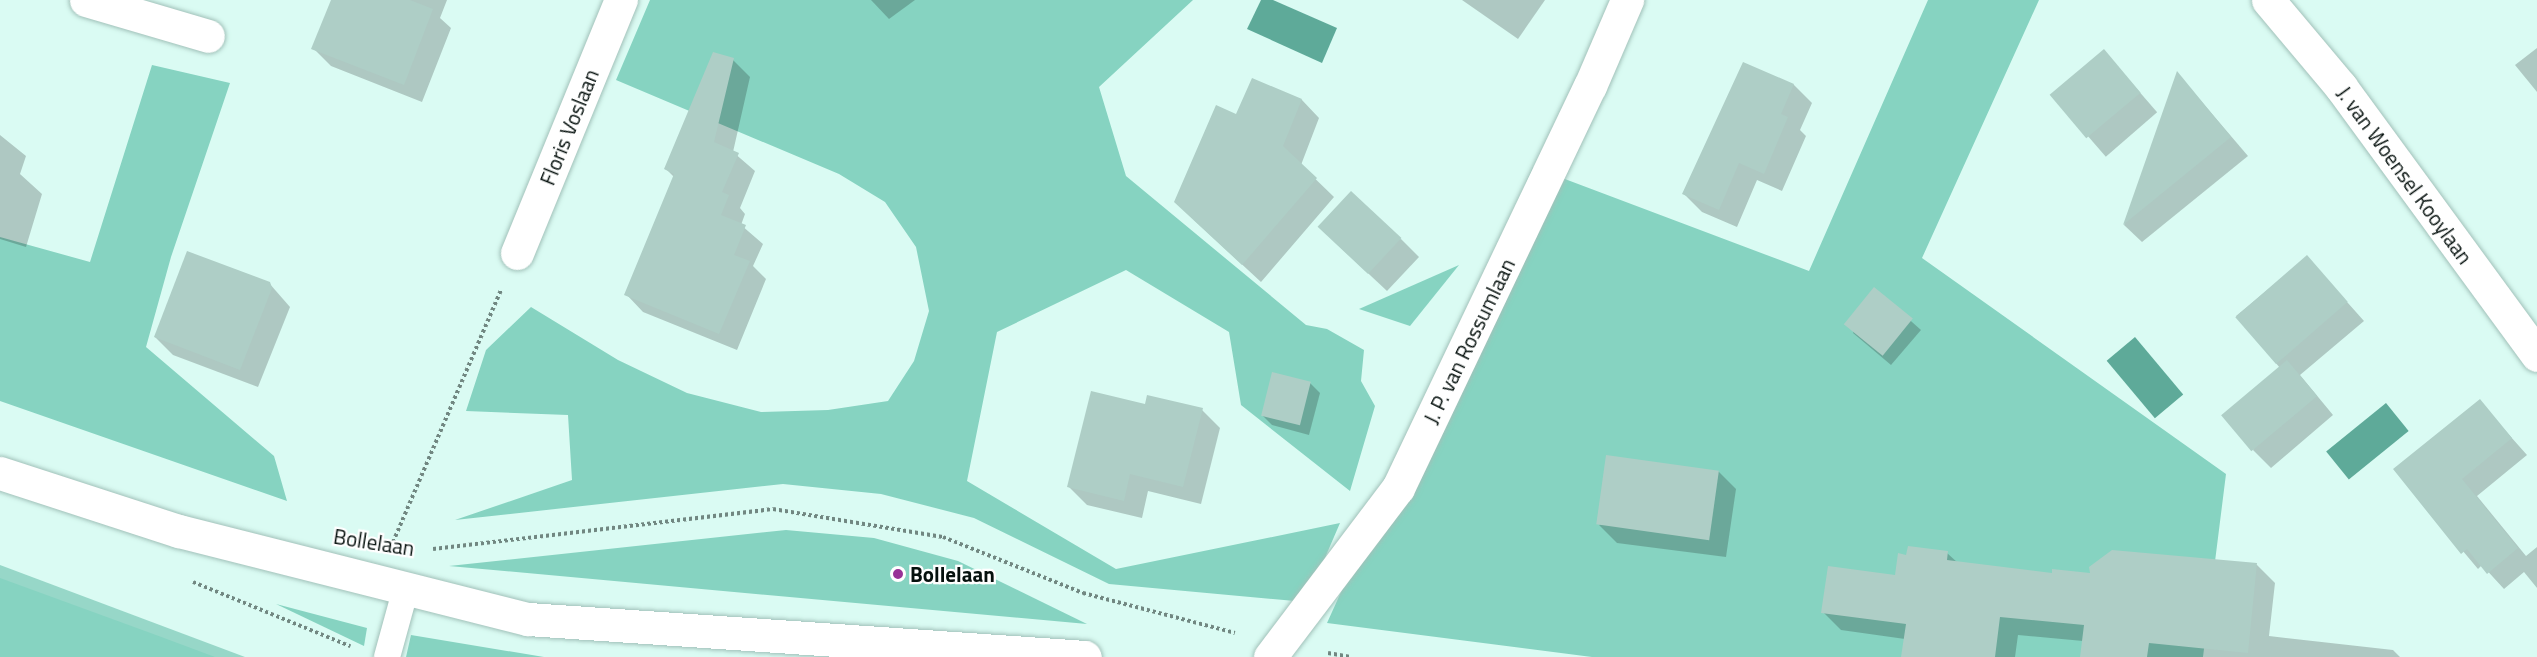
<!DOCTYPE html>
<style>
body{margin:0}
#map{position:relative;width:2537px;height:657px;overflow:hidden;background:#dafbf3;font-family:"Titillium Web",sans-serif}
div>[style]{position:absolute}
[style*='--x']{left:calc(var(--x)*1px);top:calc(var(--y)*1px);width:calc(var(--w)*1px);rotate:calc(var(--a)*1deg)}
.green>*{inset:0;background:#97d7c8}
.forest>*{inset:0;background:#86d3c1}
.water>*{inset:0;background:#5eaa99;transform-origin:0 0}
.shadow>*{inset:0;background:#0003;transform-origin:0 0}
.building>*{inset:0;background:#aecec6;transform-origin:0 0}
.path>*{height:4px;margin-top:-2px;transform-origin:0;background:repeating-linear-gradient(90deg,#718781 0 3px,transparent 0 6px)}
.roads{filter:drop-shadow(0 0 2px #a1c1b9) drop-shadow(0 0 2px #a1c1b9)}
.service>*{height:26px;margin:-13px;padding:0 13px;transform-origin:13px;border-radius:13px;background:#fff}
.pedestrian>*{height:33px;margin:-16.5px;padding:0 16.5px;transform-origin:16.5px;border-radius:16.5px;background:#fff}
.minor>*{height:33px;margin:-16.5px;padding:0 16.5px;transform-origin:16.5px;border-radius:16.5px;background:#fff}
.secondary>*{height:33px;margin:-16.5px;padding:0 16.5px;transform-origin:16.5px;border-radius:16.5px;background:#fff}
.dots>*{width:16px;height:16px;translate:-50% -50%;box-sizing:border-box;border:3px solid #fff;border-radius:50%}
span{translate:-50% -50%;white-space:nowrap;text-align:center;line-height:1.15;-webkit-text-stroke:4.5px #fff;paint-order:stroke}
.street-label{font-size:21px;color:#06110e}
.poi-label{font-size:21px;color:#06110e;font-weight:700}
.left{translate:0 -50%;text-align:left}
</style>
<div id="map">
<div class="green">
<i style="clip-path:polygon(0 565px,245px 657px,0 657px)"></i>
</div>
<div class="forest">
<i style="clip-path:polygon(650px 0,1193px 0,1099px 87px,1126px 176px,1306px 325px,1327px 329px,1364px 350px,1361px 381px,1375px 406px,1350px 491px,1241px 405px,1229px 332px,1126px 270px,997px 332px,967px 481px,1116px 569px,1340px 523px,1306px 602px,1109px 584px,974px 518px,881px 494px,783px 484px,455px 520px,572px 480px,568px 415px,466px 411px,486px 350px,531px 307px,618px 360px,687px 393px,761px 412px,828px 410px,888px 401px,914px 361px,929px 311px,916px 247px,885px 202px,839px 174px,616px 80px)"></i>
<i style="clip-path:polygon(1928px 0,2039px 0,1922px 258px,2226px 474px,2203px 657px,1592px 657px,1327px 623px,1533px 167px,1809px 271px)"></i>
<i style="clip-path:polygon(152px 65px,230px 83px,171px 257px,146px 347px,274px 456px,287px 501px,0 401px,0 237px,90px 262px)"></i>
<i style="clip-path:polygon(1459px 265px,1410px 326px,1359px 309px)"></i>
<i style="clip-path:polygon(786px 530px,874px 538px,958px 561px,1087px 624px,449px 566px)"></i>
<i style="clip-path:polygon(0 578px,156px 635px,215px 657px,0 657px)"></i>
<i style="clip-path:polygon(276px 604px,367px 628px,364px 646px)"></i>
<i style="clip-path:polygon(411px 635px,544px 657px,406px 657px)"></i>
</div>
<div class="water">
<i style="clip-path:polygon(1261px 0,1273px 0,1337px 28px,1322px 63px,1247px 29px)"></i>
<i style="left:2135px;top:337px;width:75px;height:37px;rotate:50deg"></i>
<i style="left:2386px;top:403px;width:36px;height:77px;rotate:51deg"></i>
</div>
<div class="shadow">
<i style="clip-path:polygon(332px 0,447px 0,440px 18px,451px 28px,422px 102px,331px 66px,313px 48px)"></i>
<i style="clip-path:polygon(871px 0,915px 0,889px 19px)"></i>
<i style="clip-path:polygon(1462px 0,1545px 0,1518px 39px)"></i>
<i style="clip-path:polygon(2537px 48px,2537px 92px,2515px 65px)"></i>
<i style="left:2104px;top:51px;width:81px;height:68px;rotate:49deg"></i>
<i style="clip-path:polygon(733px 60px,750px 77px,733px 152px,755px 171px,740px 208px,745px 214px,741px 225px,763px 244px,753px 266px,766px 279px,737px 350px,643px 312px,626px 294px,674px 177px,666px 169px)"></i>
<i style="clip-path:polygon(1744px 64px,1794px 85px,1812px 103px,1800px 130px,1806px 136px,1782px 191px,1757px 180px,1737px 227px,1702px 212px,1684px 194px)"></i>
<i style="clip-path:polygon(2178px 74px,2248px 156px,2142px 242px,2124px 225px)"></i>
<i style="clip-path:polygon(1253px 80px,1302px 100px,1319px 118px,1301px 165px,1334px 197px,1261px 282px,1194px 220px)"></i>
<i style="clip-path:polygon(0 135px,26px 156px,20px 174px,42px 194px,26px 247px,0 239px)"></i>
<i style="clip-path:polygon(1401px 239px,1419px 257px,1387px 291px,1338px 245px)"></i>
<i style="clip-path:polygon(2307px 257px,2364px 321px,2300px 375px,2333px 415px,2271px 468px,2253px 450px,2280px 368px,2236px 316px)"></i>
<i style="clip-path:polygon(269px 283px,290px 307px,258px 387px,173px 355px,155px 337px)"></i>
<i style="clip-path:polygon(1875px 289px,1921px 330px,1891px 365px,1853px 333px)"></i>
<i style="clip-path:polygon(1310px 383px,1320px 393px,1309px 435px,1272px 425px,1263px 416px)"></i>
<i style="clip-path:polygon(2479px 401px,2527px 455px,2477px 496px,2526px 556px,2537px 547px,2537px 588px,2524px 572px,2504px 589px,2482px 565px,2478px 569px,2395px 470px)"></i>
<i style="clip-path:polygon(1146px 405px,1202px 410px,1220px 428px,1201px 504px,1148px 491px,1142px 518px,1087px 505px,1069px 487px)"></i>
<i style="clip-path:polygon(1718px 471px,1736px 489px,1726px 557px,1617px 543px,1599px 525px)"></i>
<i style="clip-path:polygon(1947px 553px,1958px 563px,2053px 575px,2257px 565px,2275px 583px,2269px 636px,2393px 650px,2400px 657px,2081px 657px,2083px 641px,2018px 635px,2015px 657px,1905px 657px,1905px 639px,1841px 630px,1823px 612px,1896px 576px,1908px 556px)"></i>
</div>
<div class="building">
<i style="clip-path:polygon(331px 0,410px 0,433px 9px,404px 85px,311px 49px)"></i>
<i style="left:2104px;top:49px;width:57px;height:71px;rotate:50deg"></i>
<i style="clip-path:polygon(713px 52px,734px 58px,714px 142px,739px 153px,722px 192px,729px 195px,721px 215px,746px 225px,734px 255px,750px 261px,719px 334px,624px 295px,674px 174px,664px 169px)"></i>
<i style="clip-path:polygon(1743px 62px,1794px 84px,1781px 114px,1788px 117px,1764px 174px,1739px 163px,1719px 210px,1682px 194px)"></i>
<i style="clip-path:polygon(2177px 71px,2231px 137px,2123px 225px)"></i>
<i style="clip-path:polygon(1252px 78px,1302px 99px,1283px 146px,1317px 178px,1242px 265px,1174px 202px,1216px 105px,1236px 114px)"></i>
<i style="left:1351px;top:191px;width:69px;height:49px;rotate:43deg"></i>
<i style="clip-path:polygon(187px 251px,270px 282px,272px 288px,240px 370px,154px 337px)"></i>
<i style="left:2307px;top:255px;width:62px;height:95px;rotate:49deg"></i>
<i style="left:1874px;top:287px;width:50px;height:48px;rotate:39deg"></i>
<i style="left:2287px;top:360px;width:47px;height:86px;rotate:50deg"></i>
<i style="left:1272px;top:372px;width:40px;height:45px;rotate:14deg"></i>
<i style="clip-path:polygon(1091px 391px,1145px 404px,1147px 395px,1203px 408px,1183px 487px,1130px 474px,1124px 501px,1067px 487px)"></i>
<i style="clip-path:polygon(2480px 399px,2512px 438px,2462px 479px,2518px 548px,2487px 574px,2467px 549px,2461px 554px,2393px 469px)"></i>
<i style="left:1606px;top:455px;width:114px;height:70px;rotate:8deg"></i>
<i style="clip-path:polygon(1908px 546px,1948px 551px,1947px 560px,2052px 573px,2052px 569px,2090px 573px,2089px 567px,2112px 550px,2257px 563px,2248px 653px,2149px 643px,2147px 657px,2080px 657px,2084px 625px,2000px 617px,1995px 657px,1901px 657px,1906px 624px,1821px 613px,1828px 566px,1895px 575px,1898px 553px,1906px 555px)"></i>
</div>
<div class="path">
<i style="--x:393;--y:542;--w:274;--a:-66.8"></i>
<i style="--x:433;--y:549;--w:342;--a:-6.7"></i>
<i style="--x:773;--y:509;--w:172;--a:9.4"></i>
<i style="--x:943;--y:537;--w:151;--a:21.8"></i>
<i style="--x:1083;--y:593;--w:157;--a:14.7"></i>
<i style="--x:193;--y:582;--w:170;--a:22.2"></i>
<i style="--x:1328;--y:653;--w:23;--a:10"></i>
</div>
<div class="roads">
<div class="service">
<i style="--x:387;--y:657;--w:72;--a:-74.6"></i>
</div>
<div class="pedestrian">
<i style="--x:517;--y:253;--w:274;--a:-67.7"></i>
</div>
<div class="minor">
<i style="--x:86;--y:0;--w:127;--a:16.4"></i>
<i style="--x:2268;--y:0;--w:114;--a:50"></i>
<i style="--x:2341;--y:87;--w:332;--a:53.8"></i>
<i style="--x:1270;--y:657;--w:212;--a:-52.9"></i>
<i style="--x:1398;--y:488;--w:445;--a:-64.5"></i>
<i style="--x:1590;--y:86;--w:94;--a:-66.7"></i>
</div>
<div class="secondary">
<i style="--x:0;--y:473;--w:188;--a:18"></i>
<i style="--x:179;--y:531;--w:360;--a:14.2"></i>
<i style="--x:528;--y:619;--w:558;--a:3.9"></i>
</div>
</div>
<div class="dots">
<i style="left:898px;top:574px;background:#983297"></i>
</div>
<div class="street-label">
<span style="left:569px;top:127px;rotate:-68deg">Floris Voslaan</span>
<span style="left:2405px;top:175px;rotate:54deg">J. van Woensel Kooylaan</span>
<span style="left:1469px;top:341px;rotate:-64deg">J. P. van Rossumlaan</span>
<span style="left:374px;top:542px;rotate:9deg">Bollelaan</span>
</div>
<div class="poi-label">
<span class="left" style="left:910px;top:574px">Bollelaan</span>
</div>
</div>
